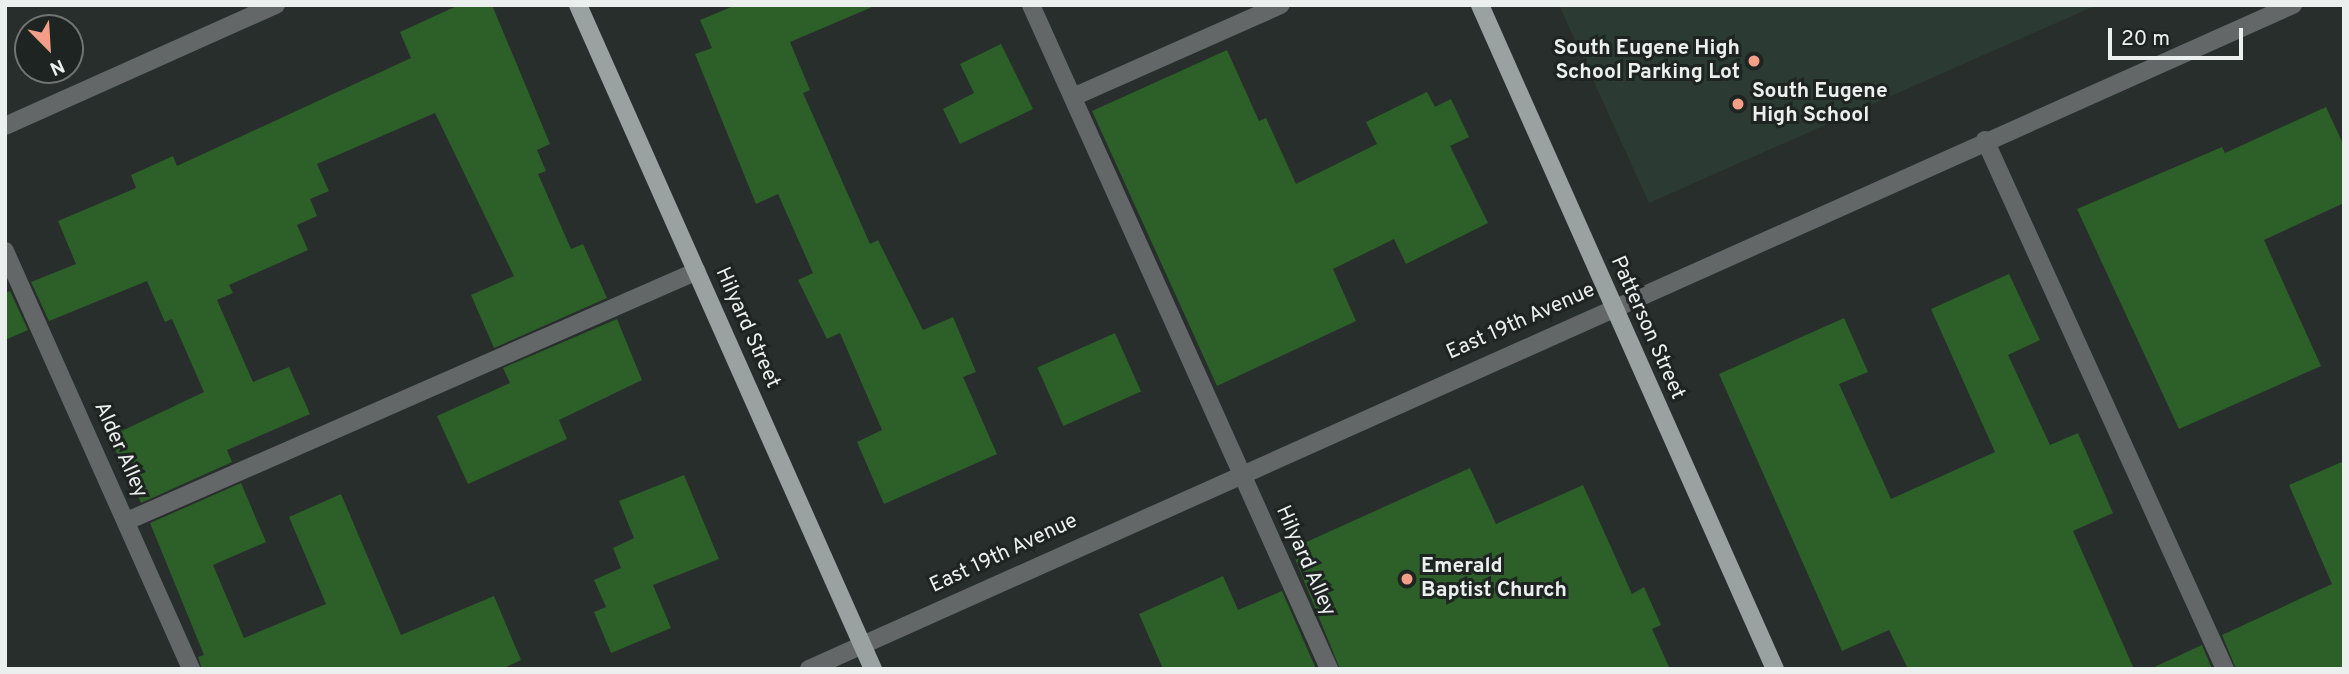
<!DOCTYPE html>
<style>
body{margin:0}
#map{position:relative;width:2349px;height:674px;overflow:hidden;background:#272e2b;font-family:Overpass,sans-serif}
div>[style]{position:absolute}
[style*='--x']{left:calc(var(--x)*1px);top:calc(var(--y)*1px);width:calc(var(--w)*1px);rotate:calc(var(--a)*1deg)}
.built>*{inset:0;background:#2c3a34}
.building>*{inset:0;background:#2d5f29;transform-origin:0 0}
.service>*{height:18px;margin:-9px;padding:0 9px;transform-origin:9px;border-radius:9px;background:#636767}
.minor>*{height:18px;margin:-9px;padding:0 9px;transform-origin:9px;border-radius:9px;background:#636767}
.tertiary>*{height:18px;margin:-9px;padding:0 9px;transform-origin:9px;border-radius:9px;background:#636767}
.primary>*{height:18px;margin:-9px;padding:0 9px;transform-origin:9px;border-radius:9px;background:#99a1a1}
.dots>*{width:19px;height:19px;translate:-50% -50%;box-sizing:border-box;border:4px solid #1e2421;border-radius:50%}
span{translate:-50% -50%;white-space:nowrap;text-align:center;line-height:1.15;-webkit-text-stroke:6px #1e2421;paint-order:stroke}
.poi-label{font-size:21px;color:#ebefed;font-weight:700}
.right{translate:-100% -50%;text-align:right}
.left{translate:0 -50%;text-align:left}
.street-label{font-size:21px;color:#ebefed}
.frame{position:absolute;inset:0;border:7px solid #ebefed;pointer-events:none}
.north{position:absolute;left:14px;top:14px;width:70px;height:70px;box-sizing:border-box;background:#1e2421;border:2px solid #707573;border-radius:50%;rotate:156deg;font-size:19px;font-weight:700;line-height:28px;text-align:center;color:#ebefed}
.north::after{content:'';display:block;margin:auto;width:24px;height:32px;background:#f49e87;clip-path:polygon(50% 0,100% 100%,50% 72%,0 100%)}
.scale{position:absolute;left:2108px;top:28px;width:135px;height:32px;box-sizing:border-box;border:4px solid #ebefed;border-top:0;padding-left:9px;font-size:21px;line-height:24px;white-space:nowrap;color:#ebefed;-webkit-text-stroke:5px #1e2421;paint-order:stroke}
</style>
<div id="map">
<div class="built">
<i style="clip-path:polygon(1559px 5px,2097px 5px,1649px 203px)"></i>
</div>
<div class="building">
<i style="clip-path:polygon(459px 5px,492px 5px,550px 144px,537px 150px,546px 171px,538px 174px,571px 249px,583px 244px,607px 298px,494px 348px,471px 295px,514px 276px,435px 113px,317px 164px,329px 191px,310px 199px,317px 216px,297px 225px,308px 250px,229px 285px,233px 293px,217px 300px,253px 382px,289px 367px,310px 414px,227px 450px,232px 462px,141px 503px,109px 437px,204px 392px,172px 319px,165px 322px,147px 281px,49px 321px,31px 282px,76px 264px,58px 221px,136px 188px,131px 175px,173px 156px,177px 166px,411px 58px,400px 32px)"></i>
<i style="clip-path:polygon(736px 5px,877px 5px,790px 42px,810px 90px,803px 93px,870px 244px,878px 240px,923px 330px,953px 317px,976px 372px,963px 377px,997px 454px,884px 504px,857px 442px,882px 430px,840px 333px,827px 339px,798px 280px,813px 273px,778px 194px,756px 204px,695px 54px,712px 48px,700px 20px)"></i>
<i style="clip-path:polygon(1001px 44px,1033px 109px,960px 144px,943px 109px,974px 93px,960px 64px)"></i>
<i style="clip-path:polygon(1227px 50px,1259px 121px,1266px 118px,1296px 184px,1377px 144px,1366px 122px,1427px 92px,1435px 107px,1451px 99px,1469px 137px,1450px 146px,1488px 223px,1406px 264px,1394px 239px,1333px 269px,1356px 321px,1217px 386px,1092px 111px)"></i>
<i style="clip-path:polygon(2326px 107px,2344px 146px,2344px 203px,2264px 240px,2321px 366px,2179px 429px,2077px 209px,2222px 147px,2225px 153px)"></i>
<i style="clip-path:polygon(2009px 274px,2040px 340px,2008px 355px,2050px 445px,2078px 433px,2113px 513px,2073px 531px,2134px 669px,1908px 669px,1889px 630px,1842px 651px,1719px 374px,1844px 318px,1868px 372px,1839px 384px,1891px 499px,1995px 452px,1931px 309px)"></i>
<i style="clip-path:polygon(10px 291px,28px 330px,5px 340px,5px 293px)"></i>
<i style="clip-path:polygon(617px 319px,642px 380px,559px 420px,567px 439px,468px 484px,437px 416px,510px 383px,503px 368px)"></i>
<i style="left:1115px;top:333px;width:64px;height:85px;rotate:66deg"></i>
<i style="clip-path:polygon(2344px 461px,2344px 669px,2236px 669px,2222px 635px,2332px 584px,2289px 485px)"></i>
<i style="clip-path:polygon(1470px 468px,1496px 524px,1583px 485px,1632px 594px,1644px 587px,1661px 625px,1652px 629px,1670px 669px,1340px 669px,1291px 549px)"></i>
<i style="clip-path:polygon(684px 475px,719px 559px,653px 585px,671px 628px,611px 653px,594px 612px,606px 607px,594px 580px,621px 568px,613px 548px,634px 538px,619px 501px)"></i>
<i style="clip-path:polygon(241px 483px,266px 542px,213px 565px,244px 638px,326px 604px,289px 517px,341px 494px,401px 635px,494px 596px,521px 660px,502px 669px,202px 669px,198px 657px,204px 655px,150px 523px)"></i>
<i style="clip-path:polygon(1223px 576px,1238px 610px,1282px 591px,1316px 669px,1163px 669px,1139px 614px)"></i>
<i style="clip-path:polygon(2202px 645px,2212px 669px,2150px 669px)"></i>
</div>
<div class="service">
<i style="--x:1031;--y:5;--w:512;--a:65.79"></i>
<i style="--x:1073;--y:97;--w:227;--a:-23.9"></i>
<i style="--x:1985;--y:140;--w:581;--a:65.6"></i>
<i style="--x:5;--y:251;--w:458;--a:66"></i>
<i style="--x:127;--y:521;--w:622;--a:-23.68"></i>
</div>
<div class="minor">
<i style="--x:5;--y:126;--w:297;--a:-24.1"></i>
<i style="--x:1241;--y:472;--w:216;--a:65.9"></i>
</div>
<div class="tertiary">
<i style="--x:809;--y:669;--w:1626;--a:-24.11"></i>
</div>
<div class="primary">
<i style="--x:578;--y:5;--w:727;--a:66.05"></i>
<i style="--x:1480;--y:5;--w:727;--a:66.05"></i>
</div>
<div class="dots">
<i style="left:1754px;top:61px;background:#f49e87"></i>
<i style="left:1738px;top:104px;background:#f49e87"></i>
<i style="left:1407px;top:579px;background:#f49e87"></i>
</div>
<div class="poi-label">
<span class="right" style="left:1740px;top:61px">South Eugene High<br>School Parking Lot</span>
<span class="left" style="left:1752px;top:104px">South Eugene<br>High School</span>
<span class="left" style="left:1421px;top:579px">Emerald<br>Baptist Church</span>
</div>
<div class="street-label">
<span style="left:1521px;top:322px;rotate:-24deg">East 19th Avenue</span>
<span style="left:747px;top:328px;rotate:66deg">Hilyard Street</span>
<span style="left:1647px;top:328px;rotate:66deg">Patterson Street</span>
<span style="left:120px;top:450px;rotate:66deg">Alder Alley</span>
<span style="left:1004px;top:554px;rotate:-25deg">East 19th Avenue</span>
<span style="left:1305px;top:561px;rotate:66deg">Hilyard Alley</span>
</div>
<div class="frame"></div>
<div class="north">N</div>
<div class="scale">20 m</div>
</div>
